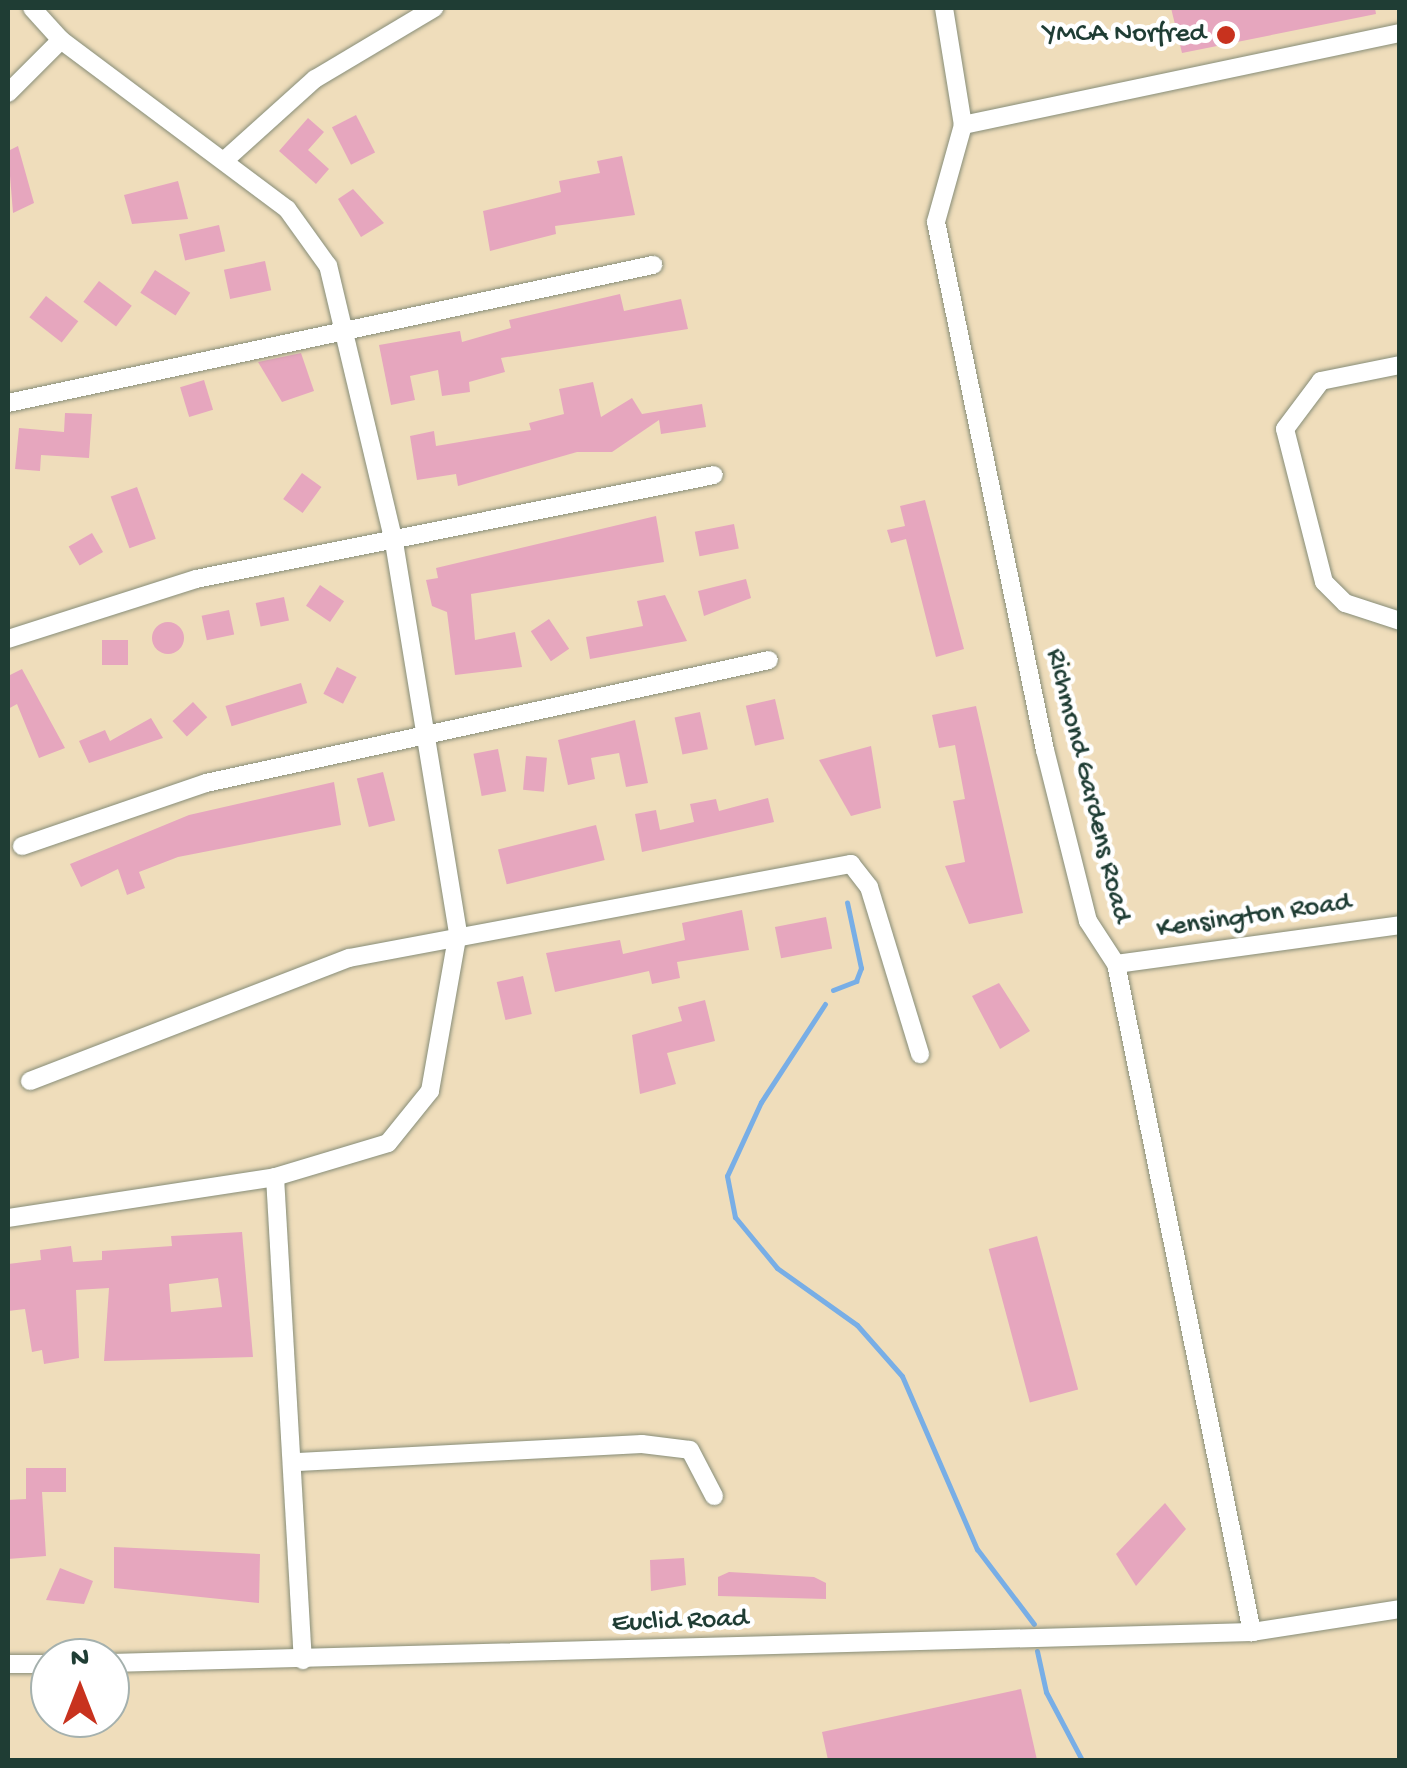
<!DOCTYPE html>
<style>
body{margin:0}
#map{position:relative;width:1407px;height:1768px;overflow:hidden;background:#efddbb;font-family:"Gochi Hand",sans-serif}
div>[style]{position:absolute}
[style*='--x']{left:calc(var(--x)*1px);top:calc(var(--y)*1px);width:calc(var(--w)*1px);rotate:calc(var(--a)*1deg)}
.stream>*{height:5px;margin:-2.5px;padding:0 2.5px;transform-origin:2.5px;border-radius:2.5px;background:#78aee6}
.building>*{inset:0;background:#e6a6be;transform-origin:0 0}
.round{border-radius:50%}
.roads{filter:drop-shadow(0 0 2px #878d78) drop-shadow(0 0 2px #878d78)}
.minor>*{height:18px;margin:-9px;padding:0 9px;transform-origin:9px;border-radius:9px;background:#fff}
.dots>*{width:28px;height:28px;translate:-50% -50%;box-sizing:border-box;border:5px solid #fff;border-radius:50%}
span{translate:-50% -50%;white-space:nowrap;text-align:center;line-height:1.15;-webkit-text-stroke:9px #fff;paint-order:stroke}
.poi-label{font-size:28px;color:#1f3d34}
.right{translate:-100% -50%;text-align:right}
.street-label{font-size:28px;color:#1f3d34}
.frame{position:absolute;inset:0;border:10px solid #1f3d34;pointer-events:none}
.north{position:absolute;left:30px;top:1638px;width:100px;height:100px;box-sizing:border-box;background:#fff;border:2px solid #a5b1ae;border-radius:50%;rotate:0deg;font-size:28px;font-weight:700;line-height:40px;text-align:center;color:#1f3d34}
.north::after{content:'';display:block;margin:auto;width:35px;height:45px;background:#c8321e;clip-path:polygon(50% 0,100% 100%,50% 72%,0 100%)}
</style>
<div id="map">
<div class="stream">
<i style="--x:833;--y:990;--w:25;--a:-21"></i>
<i style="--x:856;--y:981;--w:14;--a:-69"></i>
<i style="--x:861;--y:968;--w:67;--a:-102"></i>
<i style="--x:825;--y:1004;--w:117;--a:123.1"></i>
<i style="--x:761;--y:1102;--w:81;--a:114.7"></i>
<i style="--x:727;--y:1176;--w:42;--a:79"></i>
<i style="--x:735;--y:1217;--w:66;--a:50.5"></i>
<i style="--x:777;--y:1268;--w:98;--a:35.5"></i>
<i style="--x:857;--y:1325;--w:68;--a:48.6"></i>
<i style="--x:902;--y:1376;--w:189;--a:66.6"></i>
<i style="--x:977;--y:1549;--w:94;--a:52.8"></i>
<i style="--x:1037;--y:1651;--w:42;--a:77.6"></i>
<i style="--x:1046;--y:1692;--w:77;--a:62.1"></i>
</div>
<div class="building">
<i style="clip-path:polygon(1171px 8px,1375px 8px,1376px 14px,1182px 53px)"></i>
<i style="left:356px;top:115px;width:42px;height:27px;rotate:63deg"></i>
<i style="clip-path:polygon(308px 118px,324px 132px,308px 150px,329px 169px,316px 184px,279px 151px)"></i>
<i style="clip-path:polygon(18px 146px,34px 203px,13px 213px,8px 151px)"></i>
<i style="clip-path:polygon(622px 156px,635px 215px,555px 226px,556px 234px,490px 251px,483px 211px,561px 192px,559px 181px,600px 173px,597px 161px)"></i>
<i style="clip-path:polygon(178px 181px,188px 219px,132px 224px,124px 195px)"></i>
<i style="clip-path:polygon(353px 189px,384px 223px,361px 237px,338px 199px)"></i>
<i style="left:219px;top:225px;width:27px;height:41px;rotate:77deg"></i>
<i style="left:265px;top:261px;width:30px;height:42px;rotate:78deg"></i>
<i style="left:155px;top:270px;width:42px;height:27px;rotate:33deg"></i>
<i style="left:99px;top:281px;width:41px;height:26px;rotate:37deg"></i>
<i style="clip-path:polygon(620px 294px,624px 311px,681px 299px,688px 329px,501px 358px,505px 372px,469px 382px,470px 392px,442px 396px,438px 370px,410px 376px,415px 400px,391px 405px,379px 345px,460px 331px,462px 342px,511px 328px,509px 320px)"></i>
<i style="left:46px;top:296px;width:41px;height:27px;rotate:38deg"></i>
<i style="clip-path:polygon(301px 353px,314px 391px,282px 402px,258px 362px)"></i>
<i style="left:204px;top:380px;width:31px;height:25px;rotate:73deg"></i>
<i style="clip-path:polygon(593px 382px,601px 417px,632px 398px,642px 414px,702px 404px,706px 427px,661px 434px,659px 420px,612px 452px,577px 452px,458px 486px,456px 474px,417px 480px,410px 436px,434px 431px,436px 446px,531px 430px,529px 423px,564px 414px,559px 389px)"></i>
<i style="clip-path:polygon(65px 413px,92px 414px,89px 458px,41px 455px,40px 471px,15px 469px,19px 428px,64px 432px)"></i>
<i style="left:302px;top:473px;width:24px;height:32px;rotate:36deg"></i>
<i style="left:137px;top:487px;width:55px;height:28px;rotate:70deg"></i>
<i style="clip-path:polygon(925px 500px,964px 649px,936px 657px,906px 539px,891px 543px,887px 530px,905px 526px,900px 506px)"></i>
<i style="clip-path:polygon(656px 516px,664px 562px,471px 594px,475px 640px,515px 632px,522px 667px,455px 675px,447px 612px,432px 606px,426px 580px,438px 578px,436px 568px)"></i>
<i style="left:734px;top:524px;width:25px;height:40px;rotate:79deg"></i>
<i style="left:92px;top:533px;width:22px;height:27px;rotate:60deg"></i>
<i style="clip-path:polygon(746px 579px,751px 598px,704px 616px,698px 591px)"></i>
<i style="left:320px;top:585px;width:29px;height:25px;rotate:34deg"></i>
<i style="clip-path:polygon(665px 595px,687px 641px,590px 659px,586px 637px,643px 626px,637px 601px)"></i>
<i style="left:284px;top:597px;width:24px;height:29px;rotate:78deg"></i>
<i style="left:229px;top:610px;width:25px;height:28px;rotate:78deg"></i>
<i style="left:549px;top:619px;width:36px;height:22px;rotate:56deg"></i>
<i class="round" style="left:152px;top:622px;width:32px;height:32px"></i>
<i style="left:102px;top:640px;width:26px;height:25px"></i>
<i style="left:337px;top:667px;width:22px;height:30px;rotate:27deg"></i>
<i style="clip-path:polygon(22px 669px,65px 748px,39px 758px,17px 704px,8px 709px,8px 676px)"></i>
<i style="left:301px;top:683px;width:21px;height:79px;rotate:73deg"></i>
<i style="left:775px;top:699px;width:41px;height:30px;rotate:77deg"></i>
<i style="left:193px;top:702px;width:21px;height:28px;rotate:47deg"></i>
<i style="clip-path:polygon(976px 706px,1023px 913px,969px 924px,945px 866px,965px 862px,953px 801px,965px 799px,955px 745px,939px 748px,932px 715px)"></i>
<i style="left:700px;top:712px;width:38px;height:26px;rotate:78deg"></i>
<i style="clip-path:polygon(151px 718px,163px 738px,89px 763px,79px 741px,105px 730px,110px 741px)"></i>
<i style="clip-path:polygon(635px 720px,648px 783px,626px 787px,619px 753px,591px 758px,595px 779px,568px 785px,558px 740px)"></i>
<i style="clip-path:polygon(871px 746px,881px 808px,851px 816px,819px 760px)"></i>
<i style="left:498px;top:749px;width:43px;height:25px;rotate:79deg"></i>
<i style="left:526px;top:756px;width:21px;height:34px;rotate:5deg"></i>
<i style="left:383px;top:772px;width:50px;height:27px;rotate:76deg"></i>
<i style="clip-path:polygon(334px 782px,341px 825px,178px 857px,139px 872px,145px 888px,127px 895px,118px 869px,81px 887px,70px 864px,189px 815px)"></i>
<i style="clip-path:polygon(768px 798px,774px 822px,642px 852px,635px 814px,656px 810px,660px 830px,694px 822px,690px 804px,716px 799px,719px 811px)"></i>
<i style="left:596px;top:825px;width:36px;height:101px;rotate:76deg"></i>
<i style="clip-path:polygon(742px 910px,749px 950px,677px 962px,680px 978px,652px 984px,649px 971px,555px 992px,546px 953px,620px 940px,623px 954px,685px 940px,682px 923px)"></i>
<i style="left:826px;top:917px;width:32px;height:52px;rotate:79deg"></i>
<i style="left:523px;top:976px;width:39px;height:27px;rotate:77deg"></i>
<i style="clip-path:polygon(999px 983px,1030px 1031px,1000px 1049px,972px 996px)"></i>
<i style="clip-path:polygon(705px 1000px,715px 1041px,667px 1053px,676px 1084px,640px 1094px,632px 1035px,682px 1021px,678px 1007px)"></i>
<i style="clip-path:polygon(evenodd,242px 1232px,253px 1357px,104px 1361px,109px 1288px,76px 1290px,79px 1358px,44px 1364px,42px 1350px,32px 1352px,25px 1309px,8px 1311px,8px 1264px,41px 1260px,40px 1250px,71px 1246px,73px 1262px,102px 1260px,102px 1251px,172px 1246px,171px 1236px,242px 1232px,218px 1278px,222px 1307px,171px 1312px,169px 1284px,218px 1278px)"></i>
<i style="left:1037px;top:1236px;width:159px;height:50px;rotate:75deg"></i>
<i style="clip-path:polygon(26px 1468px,66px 1468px,66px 1492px,42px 1492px,46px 1556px,8px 1559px,8px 1500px,26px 1499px)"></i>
<i style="clip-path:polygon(1165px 1503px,1186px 1529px,1136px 1586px,1116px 1554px)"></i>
<i style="clip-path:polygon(114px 1547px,260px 1554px,259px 1603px,114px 1588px)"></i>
<i style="clip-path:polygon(684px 1558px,686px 1585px,651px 1591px,650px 1560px)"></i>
<i style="clip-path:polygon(60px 1568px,93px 1581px,84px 1604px,46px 1600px)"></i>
<i style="clip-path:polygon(729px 1572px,814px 1577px,826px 1583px,826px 1599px,718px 1596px,718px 1577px)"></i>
<i style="clip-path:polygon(1021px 1689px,1037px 1760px,828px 1760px,822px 1732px)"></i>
</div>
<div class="roads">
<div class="minor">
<i style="--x:944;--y:8;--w:119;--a:80.8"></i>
<i style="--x:963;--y:125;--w:101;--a:105.6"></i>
<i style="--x:936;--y:222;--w:539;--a:78.34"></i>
<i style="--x:1045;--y:750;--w:176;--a:75.9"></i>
<i style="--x:1088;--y:921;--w:51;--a:56.9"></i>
<i style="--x:1116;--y:964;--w:682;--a:78.49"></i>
<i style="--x:8;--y:93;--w:75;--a:-45"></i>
<i style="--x:963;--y:125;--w:447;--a:-11.9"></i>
<i style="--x:226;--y:159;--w:120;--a:-42"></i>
<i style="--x:315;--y:79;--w:139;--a:-30.8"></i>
<i style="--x:1400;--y:365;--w:81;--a:168.6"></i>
<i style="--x:1321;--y:381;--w:60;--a:126.9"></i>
<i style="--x:1285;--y:429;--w:158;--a:75.7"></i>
<i style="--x:1324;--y:582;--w:30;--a:45"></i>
<i style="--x:1345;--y:603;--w:58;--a:18.1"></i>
<i style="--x:8;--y:403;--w:660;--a:-12.08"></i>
<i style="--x:8;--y:639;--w:197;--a:-17.7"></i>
<i style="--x:196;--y:579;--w:528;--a:-11.35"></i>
<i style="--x:22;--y:846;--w:194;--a:-18.9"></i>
<i style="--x:206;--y:783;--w:576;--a:-12.32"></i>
<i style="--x:1116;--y:964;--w:287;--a:-7.8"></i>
<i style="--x:30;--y:1081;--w:342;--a:-21.1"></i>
<i style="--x:349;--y:958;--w:511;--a:-10.61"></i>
<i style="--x:851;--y:864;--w:29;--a:52"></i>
<i style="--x:869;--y:887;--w:175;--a:73"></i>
<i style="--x:275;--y:1177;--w:484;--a:86.7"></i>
<i style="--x:8;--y:1218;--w:270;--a:-8.7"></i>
<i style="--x:275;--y:1177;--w:118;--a:-16.7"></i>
<i style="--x:388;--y:1143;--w:67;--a:-51.1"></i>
<i style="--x:430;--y:1091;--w:160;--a:-80"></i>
<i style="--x:458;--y:933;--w:400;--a:-99.3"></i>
<i style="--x:393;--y:538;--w:280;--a:-103.4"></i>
<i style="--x:328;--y:266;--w:70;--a:-125.7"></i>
<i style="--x:287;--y:209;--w:282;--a:-143.2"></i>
<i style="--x:61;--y:40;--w:43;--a:-132.2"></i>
<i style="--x:298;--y:1462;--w:344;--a:-3"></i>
<i style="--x:642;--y:1444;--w:48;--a:7.1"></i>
<i style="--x:690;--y:1450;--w:52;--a:62.4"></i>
<i style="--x:110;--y:1663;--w:1142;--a:-1.55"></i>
<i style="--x:1252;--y:1632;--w:150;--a:-8.8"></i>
<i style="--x:8;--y:1664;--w:42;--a:0"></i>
</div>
</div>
<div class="dots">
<i style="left:1226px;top:35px;background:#c8321e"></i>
</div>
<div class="poi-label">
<span class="right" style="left:1206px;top:35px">YMCA Norfred</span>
</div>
<div class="street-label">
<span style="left:1087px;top:786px;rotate:76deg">Richmond Gardens Road</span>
<span style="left:1254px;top:917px;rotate:-8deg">Kensington Road</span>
<span style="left:680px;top:1622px;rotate:-2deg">Euclid Road</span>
</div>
<div class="frame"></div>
<div class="north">N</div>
</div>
